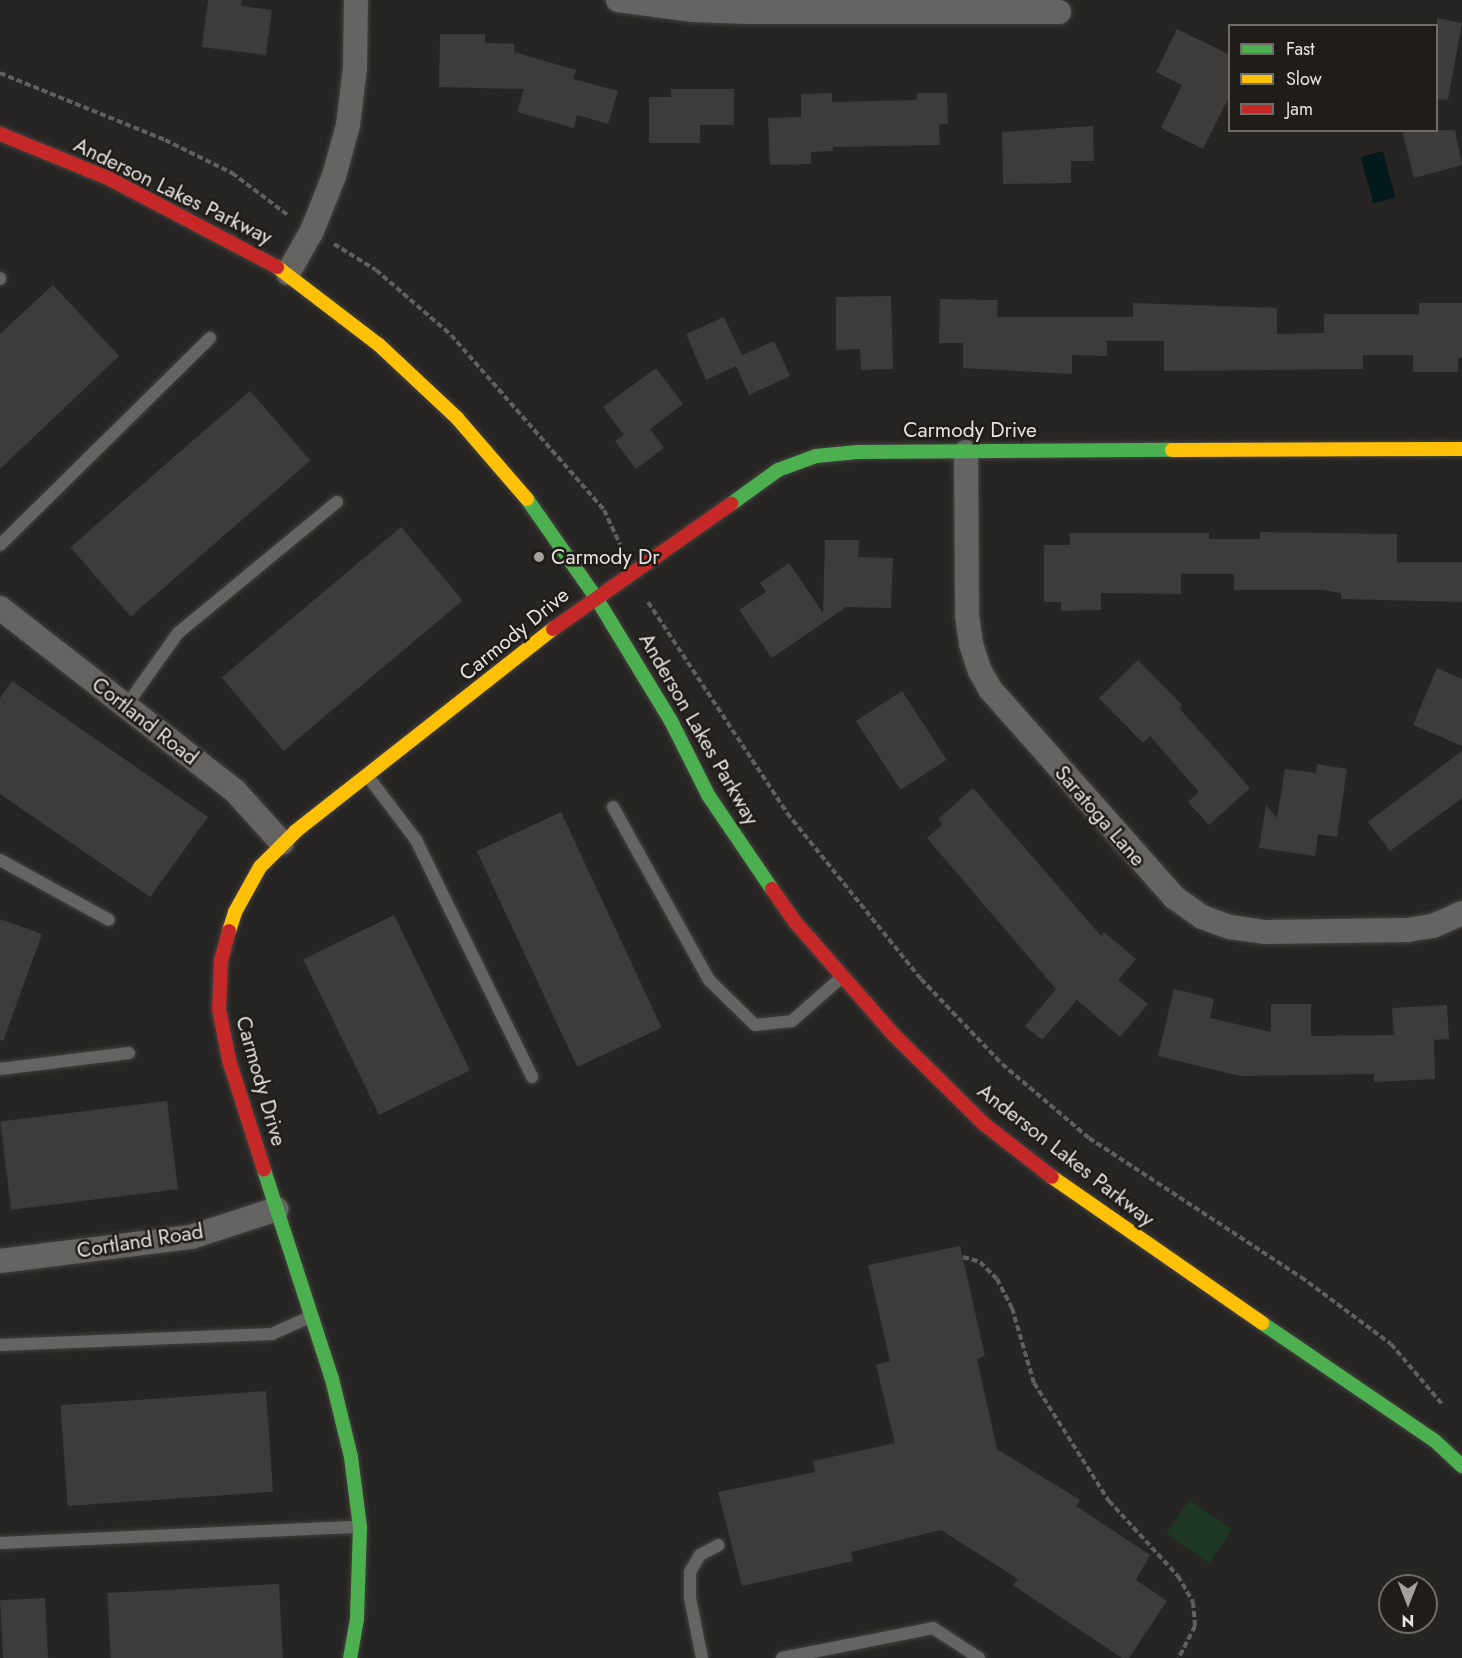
<!DOCTYPE html>
<style>
body{margin:0}
#map{position:relative;width:1462px;height:1658px;overflow:hidden;background:#272523;font-family:Jost,sans-serif}
div>[style]{position:absolute}
[style*='--x']{left:calc(var(--x)*1px);top:calc(var(--y)*1px);width:calc(var(--w)*1px);rotate:calc(var(--a)*1deg)}
.green>*{inset:0;background:#1d3724;transform-origin:0 0}
.water>*{inset:0;background:#04191b;transform-origin:0 0}
.building>*{inset:0;background:#3e3c3b;transform-origin:0 0}
.path>*{height:4px;margin-top:-2px;transform-origin:0;background:repeating-linear-gradient(90deg,#62605f 0 6px,transparent 0 9px)}
.roads{filter:drop-shadow(0 0 2px #43413f) drop-shadow(0 0 2px #43413f)}
.lane>*{height:12px;margin:-6px;padding:0 6px;transform-origin:6px;border-radius:6px;background:#666463}
.street>*{height:24px;margin:-12px;padding:0 12px;transform-origin:12px;border-radius:12px;background:#666463}
.fast>*{height:14px;margin:-7px;padding:0 7px;transform-origin:7px;border-radius:7px;background:#4caf50}
.slow>*{height:14px;margin:-7px;padding:0 7px;transform-origin:7px;border-radius:7px;background:#ffc107}
.jam>*{height:14px;margin:-7px;padding:0 7px;transform-origin:7px;border-radius:7px;background:#c62828}
.dots>*{width:16px;height:16px;translate:-50% -50%;box-sizing:border-box;border:3px solid #201c18;border-radius:50%}
span{translate:-50% -50%;white-space:nowrap;text-align:center;line-height:1.15;-webkit-text-stroke:5px #201c18;paint-order:stroke}
.street-label{font-size:21px;color:#e6e3e0}
.poi-label{font-size:21px;color:#e6e3e0}
.left{translate:0 -50%;text-align:left}
.legend{position:absolute;left:1228px;top:24px;width:210px;height:108px;box-sizing:border-box;background:#201c18;border:2px solid #6f6c68;margin:0;padding:8px 10px;list-style:none;font-size:18px;color:#e6e3e0}
.legend li{display:flex;align-items:center;gap:12px;height:30px}
.legend b{width:30px;border:2px solid #6f6c68}
.north{position:absolute;left:1378px;top:1574px;width:60px;height:60px;box-sizing:border-box;background:#201c18;border:2px solid #6f6c68;border-radius:50%;rotate:180deg;font-size:16px;font-weight:700;line-height:24px;text-align:center;color:#e6e3e0}
.north::after{content:'';display:block;margin:auto;width:21px;height:27px;background:#a3a09e;clip-path:polygon(50% 0,100% 100%,50% 72%,0 100%)}
</style>
<div id="map">
<div class="green">
<i style="left:1189px;top:1500px;width:52px;height:41px;rotate:34deg"></i>
</div>
<div class="water">
<i style="left:1383px;top:151px;width:48px;height:23px;rotate:75deg"></i>
</div>
<div class="building">
<i style="clip-path:polygon(208px 0,242px 0,241px 6px,272px 10px,266px 55px,202px 47px)"></i>
<i style="clip-path:polygon(1437px 18px,1462px 23px,1448px 100px,1437px 99px)"></i>
<i style="clip-path:polygon(1177px 29px,1230px 55px,1230px 95px,1203px 149px,1161px 128px,1182px 85px,1156px 72px)"></i>
<i style="clip-path:polygon(440px 34px,485px 34px,485px 43px,514px 44px,514px 52px,576px 70px,573px 79px,618px 91px,608px 124px,577px 115px,574px 128px,517px 112px,524px 89px,439px 87px)"></i>
<i style="clip-path:polygon(671px 89px,734px 89px,734px 125px,700px 125px,700px 143px,649px 143px,649px 97px,671px 97px)"></i>
<i style="clip-path:polygon(832px 93px,832px 102px,917px 100px,917px 93px,947px 93px,948px 124px,939px 124px,940px 145px,833px 147px,833px 151px,811px 152px,811px 164px,770px 165px,768px 118px,801px 117px,801px 94px)"></i>
<i style="clip-path:polygon(1093px 126px,1094px 161px,1071px 161px,1071px 183px,1003px 184px,1002px 132px)"></i>
<i style="clip-path:polygon(1402px 130px,1455px 130px,1462px 165px,1414px 178px)"></i>
<i style="clip-path:polygon(53px 285px,119px 356px,0 469px,0 334px)"></i>
<i style="clip-path:polygon(891px 296px,893px 369px,861px 370px,860px 349px,836px 350px,836px 297px)"></i>
<i style="clip-path:polygon(940px 299px,998px 300px,997px 317px,1133px 317px,1133px 303px,1277px 308px,1277px 334px,1324px 333px,1324px 314px,1419px 314px,1419px 303px,1462px 303px,1462px 358px,1458px 358px,1458px 372px,1413px 372px,1413px 355px,1363px 355px,1363px 369px,1164px 371px,1164px 341px,1107px 341px,1107px 356px,1072px 355px,1072px 374px,963px 368px,963px 343px,939px 343px)"></i>
<i style="clip-path:polygon(724px 317px,742px 355px,774px 341px,790px 376px,749px 395px,736px 366px,706px 380px,686px 334px)"></i>
<i style="clip-path:polygon(656px 368px,683px 404px,650px 429px,664px 448px,636px 469px,615px 441px,624px 435px,603px 407px)"></i>
<i style="left:250px;top:391px;width:92px;height:238px;rotate:49deg"></i>
<i style="left:401px;top:527px;width:96px;height:234px;rotate:50deg"></i>
<i style="clip-path:polygon(1260px 532px,1397px 534px,1397px 562px,1462px 562px,1462px 602px,1341px 599px,1341px 593px,1323px 590px,1234px 590px,1234px 574px,1181px 574px,1181px 594px,1101px 593px,1101px 610px,1061px 611px,1061px 602px,1044px 602px,1044px 545px,1070px 545px,1070px 533px,1209px 533px,1209px 539px,1260px 539px)"></i>
<i style="clip-path:polygon(825px 540px,859px 540px,858px 557px,893px 558px,891px 608px,846px 607px,772px 658px,739px 610px,766px 592px,760px 583px,789px 563px,823px 613px)"></i>
<i style="clip-path:polygon(1138px 660px,1182px 705px,1179px 708px,1250px 788px,1209px 825px,1188px 802px,1199px 792px,1150px 736px,1143px 743px,1099px 698px)"></i>
<i style="clip-path:polygon(1437px 668px,1462px 679px,1462px 746px,1413px 725px)"></i>
<i style="clip-path:polygon(12px 681px,208px 817px,150px 897px,0 794px,0 698px)"></i>
<i style="left:902px;top:691px;width:82px;height:55px;rotate:57deg"></i>
<i style="clip-path:polygon(1462px 751px,1462px 798px,1390px 851px,1368px 822px)"></i>
<i style="clip-path:polygon(1317px 764px,1347px 769px,1337px 837px,1318px 834px,1315px 856px,1259px 848px,1266px 805px,1277px 818px,1285px 769px,1316px 773px)"></i>
<i style="clip-path:polygon(973px 788px,1101px 936px,1104px 932px,1136px 959px,1118px 980px,1148px 1004px,1120px 1037px,1077px 1000px,1042px 1040px,1025px 1026px,1056px 989px,927px 838px,943px 824px,938px 819px)"></i>
<i style="left:561px;top:812px;width:238px;height:93px;rotate:65deg"></i>
<i style="left:394px;top:915px;width:173px;height:101px;rotate:64deg"></i>
<i style="clip-path:polygon(0 919px,42px 934px,3px 1041px,0 1040px)"></i>
<i style="clip-path:polygon(1174px 989px,1214px 999px,1210px 1018px,1271px 1032px,1271px 1004px,1311px 1004px,1311px 1036px,1394px 1035px,1392px 1008px,1447px 1005px,1449px 1039px,1434px 1040px,1435px 1079px,1374px 1082px,1374px 1074px,1240px 1076px,1158px 1056px)"></i>
<i style="left:167px;top:1101px;width:89px;height:168px;rotate:83deg"></i>
<i style="clip-path:polygon(960px 1246px,985px 1356px,977px 1359px,997px 1449px,1080px 1500px,1076px 1506px,1150px 1555px,1136px 1580px,1167px 1601px,1129px 1658px,1122px 1658px,1013px 1585px,1018px 1579px,941px 1530px,851px 1552px,853px 1561px,742px 1586px,718px 1492px,815px 1472px,813px 1461px,895px 1443px,876px 1365px,890px 1361px,868px 1265px)"></i>
<i style="left:266px;top:1391px;width:101px;height:206px;rotate:86deg"></i>
<i style="left:279px;top:1584px;width:74px;height:172px;rotate:87deg"></i>
<i style="left:45px;top:1598px;width:60px;height:45px;rotate:87deg"></i>
</div>
<div class="path">
<i style="--x:0;--y:73;--w:178;--a:22.1"></i>
<i style="--x:165;--y:140;--w:75;--a:26.2"></i>
<i style="--x:232;--y:173;--w:71;--a:37"></i>
<i style="--x:334;--y:244;--w:49;--a:31.8"></i>
<i style="--x:376;--y:270;--w:99;--a:40.9"></i>
<i style="--x:451;--y:335;--w:232;--a:48.8"></i>
<i style="--x:604;--y:510;--w:38;--a:65"></i>
<i style="--x:648;--y:602;--w:253;--a:56.6"></i>
<i style="--x:787;--y:813;--w:213;--a:51.1"></i>
<i style="--x:921;--y:979;--w:117;--a:46.4"></i>
<i style="--x:1002;--y:1064;--w:114;--a:40.4"></i>
<i style="--x:1089;--y:1138;--w:254;--a:33.3"></i>
<i style="--x:1301;--y:1277;--w:112;--a:36.7"></i>
<i style="--x:1391;--y:1344;--w:80;--a:49.6"></i>
<i style="--x:963;--y:1257;--w:18;--a:16"></i>
<i style="--x:980;--y:1262;--w:24;--a:45"></i>
<i style="--x:997;--y:1279;--w:33;--a:63"></i>
<i style="--x:1012;--y:1308;--w:78;--a:73.7"></i>
<i style="--x:1034;--y:1383;--w:140;--a:57.6"></i>
<i style="--x:1109;--y:1501;--w:102;--a:47.4"></i>
<i style="--x:1178;--y:1576;--w:30;--a:60"></i>
<i style="--x:1193;--y:1602;--w:24;--a:85"></i>
<i style="--x:1195;--y:1626;--w:36;--a:117"></i>
</div>
<div class="roads">
<div class="lane">
<i style="--x:0;--y:279;--w:1;--a:-90"></i>
<i style="--x:0;--y:545;--w:295;--a:-44.6"></i>
<i style="--x:126;--y:706;--w:90;--a:-54.5"></i>
<i style="--x:178;--y:633;--w:206;--a:-39.5"></i>
<i style="--x:369;--y:778;--w:78;--a:52.8"></i>
<i style="--x:416;--y:840;--w:264;--a:63.9"></i>
<i style="--x:613;--y:807;--w:198;--a:61"></i>
<i style="--x:709;--y:980;--w:64;--a:44.4"></i>
<i style="--x:755;--y:1025;--w:37;--a:-6"></i>
<i style="--x:792;--y:1021;--w:65;--a:-41.3"></i>
<i style="--x:0;--y:860;--w:124;--a:28.8"></i>
<i style="--x:0;--y:1069;--w:130;--a:-7.1"></i>
<i style="--x:0;--y:1345;--w:272;--a:-2.3"></i>
<i style="--x:272;--y:1334;--w:42;--a:-24.1"></i>
<i style="--x:0;--y:1543;--w:358;--a:-2.6"></i>
<i style="--x:702;--y:1658;--w:61;--a:-101.3"></i>
<i style="--x:690;--y:1598;--w:26;--a:-90"></i>
<i style="--x:690;--y:1572;--w:20;--a:-60"></i>
<i style="--x:700;--y:1555;--w:21;--a:-28"></i>
<i style="--x:782;--y:1658;--w:154;--a:-11.2"></i>
<i style="--x:933;--y:1628;--w:55;--a:33.1"></i>
</div>
<div class="street">
<i style="--x:618;--y:0;--w:76;--a:7.6"></i>
<i style="--x:693;--y:10;--w:56;--a:2"></i>
<i style="--x:749;--y:12;--w:310;--a:0"></i>
<i style="--x:288;--y:273;--w:48;--a:-60.3"></i>
<i style="--x:312;--y:231;--w:59;--a:-68.2"></i>
<i style="--x:334;--y:176;--w:53;--a:-74.6"></i>
<i style="--x:348;--y:125;--w:57;--a:-83"></i>
<i style="--x:355;--y:68;--w:68;--a:-89.2"></i>
<i style="--x:966;--y:452;--w:163;--a:89.6"></i>
<i style="--x:967;--y:615;--w:29;--a:82"></i>
<i style="--x:971;--y:644;--w:28;--a:72"></i>
<i style="--x:980;--y:671;--w:21;--a:61"></i>
<i style="--x:990;--y:689;--w:279;--a:48.5"></i>
<i style="--x:1175;--y:898;--w:33;--a:35"></i>
<i style="--x:1202;--y:917;--w:30;--a:20"></i>
<i style="--x:1230;--y:927;--w:36;--a:8"></i>
<i style="--x:1266;--y:932;--w:141;--a:-0.8"></i>
<i style="--x:1407;--y:930;--w:26;--a:-9"></i>
<i style="--x:1433;--y:926;--w:32;--a:-24"></i>
<i style="--x:0;--y:608;--w:298;--a:37.9"></i>
<i style="--x:235;--y:791;--w:70;--a:47.9"></i>
<i style="--x:0;--y:1261;--w:193;--a:-7.2"></i>
<i style="--x:191;--y:1237;--w:90;--a:-18"></i>
</div>
<div class="fast">
<i style="--x:527;--y:499;--w:118;--a:55"></i>
<i style="--x:595;--y:596;--w:146;--a:58.7"></i>
<i style="--x:671;--y:721;--w:83;--a:63.4"></i>
<i style="--x:708;--y:795;--w:114;--a:55.8"></i>
<i style="--x:731;--y:504;--w:58;--a:-35.9"></i>
<i style="--x:778;--y:470;--w:40;--a:-20.2"></i>
<i style="--x:816;--y:456;--w:42;--a:-5.4"></i>
<i style="--x:858;--y:452;--w:314;--a:-0.4"></i>
<i style="--x:264;--y:1170;--w:220;--a:72"></i>
<i style="--x:332;--y:1379;--w:80;--a:76.3"></i>
<i style="--x:351;--y:1457;--w:71;--a:82.7"></i>
<i style="--x:360;--y:1527;--w:92;--a:91.9"></i>
<i style="--x:357;--y:1619;--w:40;--a:100"></i>
<i style="--x:1262;--y:1323;--w:209;--a:34.3"></i>
<i style="--x:1435;--y:1441;--w:37;--a:43"></i>
</div>
<div class="slow">
<i style="--x:277;--y:267;--w:128;--a:37.4"></i>
<i style="--x:379;--y:345;--w:107;--a:43.1"></i>
<i style="--x:457;--y:418;--w:107;--a:49.2"></i>
<i style="--x:1172;--y:450;--w:290;--a:-0.2"></i>
<i style="--x:229;--y:931;--w:20;--a:-72"></i>
<i style="--x:235;--y:912;--w:51;--a:-60.9"></i>
<i style="--x:260;--y:867;--w:51;--a:-45"></i>
<i style="--x:296;--y:831;--w:327;--a:-38.2"></i>
<i style="--x:1052;--y:1177;--w:256;--a:34.8"></i>
</div>
<div class="jam">
<i style="--x:0;--y:134;--w:119;--a:22.2"></i>
<i style="--x:110;--y:179;--w:189;--a:27.8"></i>
<i style="--x:553;--y:629;--w:218;--a:-35.1"></i>
<i style="--x:772;--y:889;--w:40;--a:55.1"></i>
<i style="--x:795;--y:922;--w:150;--a:48.8"></i>
<i style="--x:894;--y:1035;--w:127;--a:44.7"></i>
<i style="--x:984;--y:1124;--w:86;--a:37.9"></i>
<i style="--x:229;--y:931;--w:30;--a:105"></i>
<i style="--x:221;--y:960;--w:49;--a:92.3"></i>
<i style="--x:219;--y:1009;--w:52;--a:78.9"></i>
<i style="--x:229;--y:1060;--w:115;--a:72.3"></i>
</div>
</div>
<div class="dots">
<i style="left:539px;top:557px;background:#a3a09e"></i>
</div>
<div class="street-label">
<span style="left:173px;top:191px;rotate:26deg">Anderson Lakes Parkway</span>
<span style="left:970px;top:430px">Carmody Drive</span>
<span style="left:514px;top:634px;rotate:-39deg">Carmody Drive</span>
<span style="left:145px;top:721px;rotate:38deg">Cortland Road</span>
<span style="left:699px;top:729px;rotate:60deg">Anderson Lakes Parkway</span>
<span style="left:1100px;top:816px;rotate:49deg">Saratoga Lane</span>
<span style="left:261px;top:1081px;rotate:74deg">Carmody Drive</span>
<span style="left:1066px;top:1155px;rotate:38deg">Anderson Lakes Parkway</span>
<span style="left:140px;top:1241px;rotate:-9deg">Cortland Road</span>
</div>
<div class="poi-label">
<span class="left" style="left:551px;top:557px">Carmody Dr</span>
</div>
<ul class="legend">
<li><b style="height:8px;background:#4caf50"></b>Fast</li>
<li><b style="height:8px;background:#ffc107"></b>Slow</li>
<li><b style="height:8px;background:#c62828"></b>Jam</li>
</ul>
<div class="north">N</div>
</div>
